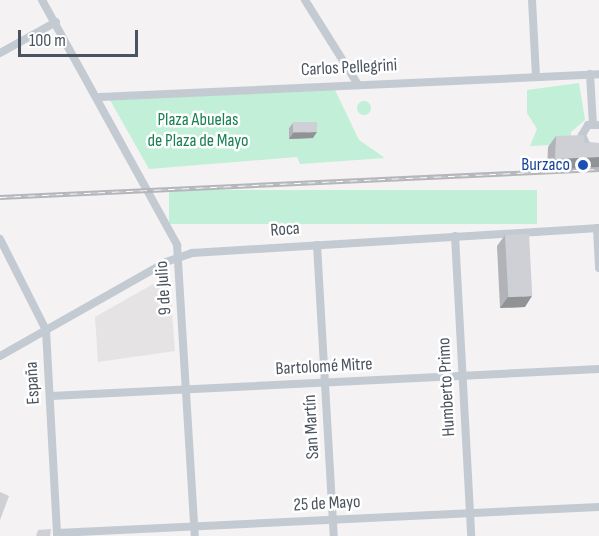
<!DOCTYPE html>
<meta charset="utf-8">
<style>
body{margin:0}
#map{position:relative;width:599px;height:536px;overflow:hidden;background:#f4f2f2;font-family:"Sofia Sans Condensed",sans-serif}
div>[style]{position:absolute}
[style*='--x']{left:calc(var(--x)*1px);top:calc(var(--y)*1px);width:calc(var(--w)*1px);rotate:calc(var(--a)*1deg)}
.education>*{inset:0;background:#e5e3e4}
.green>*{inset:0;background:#c2efd7;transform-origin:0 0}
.round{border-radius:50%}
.minor>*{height:8px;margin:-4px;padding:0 4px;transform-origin:4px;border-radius:4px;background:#c3cad2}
.rail>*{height:4.5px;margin-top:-2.25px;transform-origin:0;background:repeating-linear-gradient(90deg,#fff 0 7px,#b4b6bb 0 14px);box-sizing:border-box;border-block:2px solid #b4b6bb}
.wall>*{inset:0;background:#b2b3b8}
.shaded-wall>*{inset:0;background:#919296}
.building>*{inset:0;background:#cfd0d6;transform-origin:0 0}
.dots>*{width:16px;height:16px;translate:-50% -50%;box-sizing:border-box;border:3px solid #fff;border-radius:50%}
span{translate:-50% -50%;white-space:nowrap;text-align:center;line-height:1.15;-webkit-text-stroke:5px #fff;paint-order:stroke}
.street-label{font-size:18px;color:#4a535f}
.park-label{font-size:18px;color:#1a8056}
.transit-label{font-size:18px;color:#164399}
.right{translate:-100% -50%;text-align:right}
.scale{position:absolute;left:18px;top:30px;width:120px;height:27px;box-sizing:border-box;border:3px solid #4a535f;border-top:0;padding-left:8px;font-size:18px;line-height:21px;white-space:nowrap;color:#4a535f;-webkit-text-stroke:4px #fff;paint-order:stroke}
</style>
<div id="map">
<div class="education">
<i style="clip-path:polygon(169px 275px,175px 351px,98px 362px,95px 317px)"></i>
</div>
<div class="green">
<i style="clip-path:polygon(579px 83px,585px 120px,571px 132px,571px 144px,530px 146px,537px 129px,527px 113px,527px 90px)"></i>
<i style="clip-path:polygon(335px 90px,359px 140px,385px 158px,300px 164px,297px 157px,149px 169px,110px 100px)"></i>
<i class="round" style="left:357px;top:101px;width:14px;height:14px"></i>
<i style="left:537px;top:190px;width:34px;height:368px;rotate:90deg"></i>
</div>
<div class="minor">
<i style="--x:42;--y:0;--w:280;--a:61.1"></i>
<i style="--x:177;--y:245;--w:292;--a:86.5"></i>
<i style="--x:305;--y:0;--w:98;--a:57.9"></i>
<i style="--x:532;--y:0;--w:77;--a:87"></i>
<i style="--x:0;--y:53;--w:64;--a:-29"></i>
<i style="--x:590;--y:74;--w:50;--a:86.6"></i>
<i style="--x:100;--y:97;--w:500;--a:-2.6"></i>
<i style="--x:599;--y:125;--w:11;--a:180"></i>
<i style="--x:588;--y:125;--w:12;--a:121"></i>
<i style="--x:582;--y:135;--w:12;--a:66"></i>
<i style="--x:587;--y:146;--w:12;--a:5"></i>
<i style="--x:597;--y:228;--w:40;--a:87.1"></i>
<i style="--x:455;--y:236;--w:300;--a:86.9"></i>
<i style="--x:0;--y:239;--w:102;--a:63.2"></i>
<i style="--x:46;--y:330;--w:206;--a:86.9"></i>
<i style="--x:317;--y:245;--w:291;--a:86.7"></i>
<i style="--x:0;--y:356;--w:191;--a:-29.5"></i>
<i style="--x:166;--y:262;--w:28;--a:-19"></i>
<i style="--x:192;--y:253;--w:408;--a:-3.5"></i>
<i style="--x:51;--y:396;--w:549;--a:-2.82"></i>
<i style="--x:57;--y:533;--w:543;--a:-2.75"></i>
</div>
<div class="rail">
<i style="--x:0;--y:197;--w:600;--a:-2.68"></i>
</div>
<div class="wall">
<i style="clip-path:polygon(293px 123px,313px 138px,289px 139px,289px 128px)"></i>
<i style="clip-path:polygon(556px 136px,584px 143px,599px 143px,599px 167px,547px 170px,548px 147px)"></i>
<i style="clip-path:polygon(505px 235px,525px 307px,500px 308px,497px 246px)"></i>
</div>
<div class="shaded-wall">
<i style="clip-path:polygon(317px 132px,313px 138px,289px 139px,293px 133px)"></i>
<i style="clip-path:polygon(599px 157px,599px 167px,547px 170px,555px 159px)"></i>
<i style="clip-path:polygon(532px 296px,525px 307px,500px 308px,508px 297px)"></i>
</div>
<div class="building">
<i style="left:317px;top:122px;width:10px;height:24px;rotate:90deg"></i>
<i style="clip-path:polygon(584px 135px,584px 143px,599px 143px,599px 157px,555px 159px,556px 136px)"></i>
<i style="left:529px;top:234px;width:62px;height:24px;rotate:87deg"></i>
<i style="clip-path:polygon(0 492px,9px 496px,0 520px)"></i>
<i style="clip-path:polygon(51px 529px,50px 536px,36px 536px,38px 530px)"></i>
</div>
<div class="dots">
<i style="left:583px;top:165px;background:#1a4fb4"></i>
</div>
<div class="street-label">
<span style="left:349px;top:68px;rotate:-3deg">Carlos Pellegrini</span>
<span style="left:285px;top:230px;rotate:-4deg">Roca</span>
<span style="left:164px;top:288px;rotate:-94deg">9 de Julio</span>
<span style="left:324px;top:367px;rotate:-3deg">Bartolomé Mitre</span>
<span style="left:33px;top:383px;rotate:-93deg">España</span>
<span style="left:447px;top:387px;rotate:-93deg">Humberto Primo</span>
<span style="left:312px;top:427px;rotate:-93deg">San Martín</span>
<span style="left:327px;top:504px;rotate:-3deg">25 de Mayo</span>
</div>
<div class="park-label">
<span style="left:198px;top:131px">Plaza Abuelas<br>de Plaza de Mayo</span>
</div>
<div class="transit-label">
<span class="right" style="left:570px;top:165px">Burzaco</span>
</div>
<div class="scale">100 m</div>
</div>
